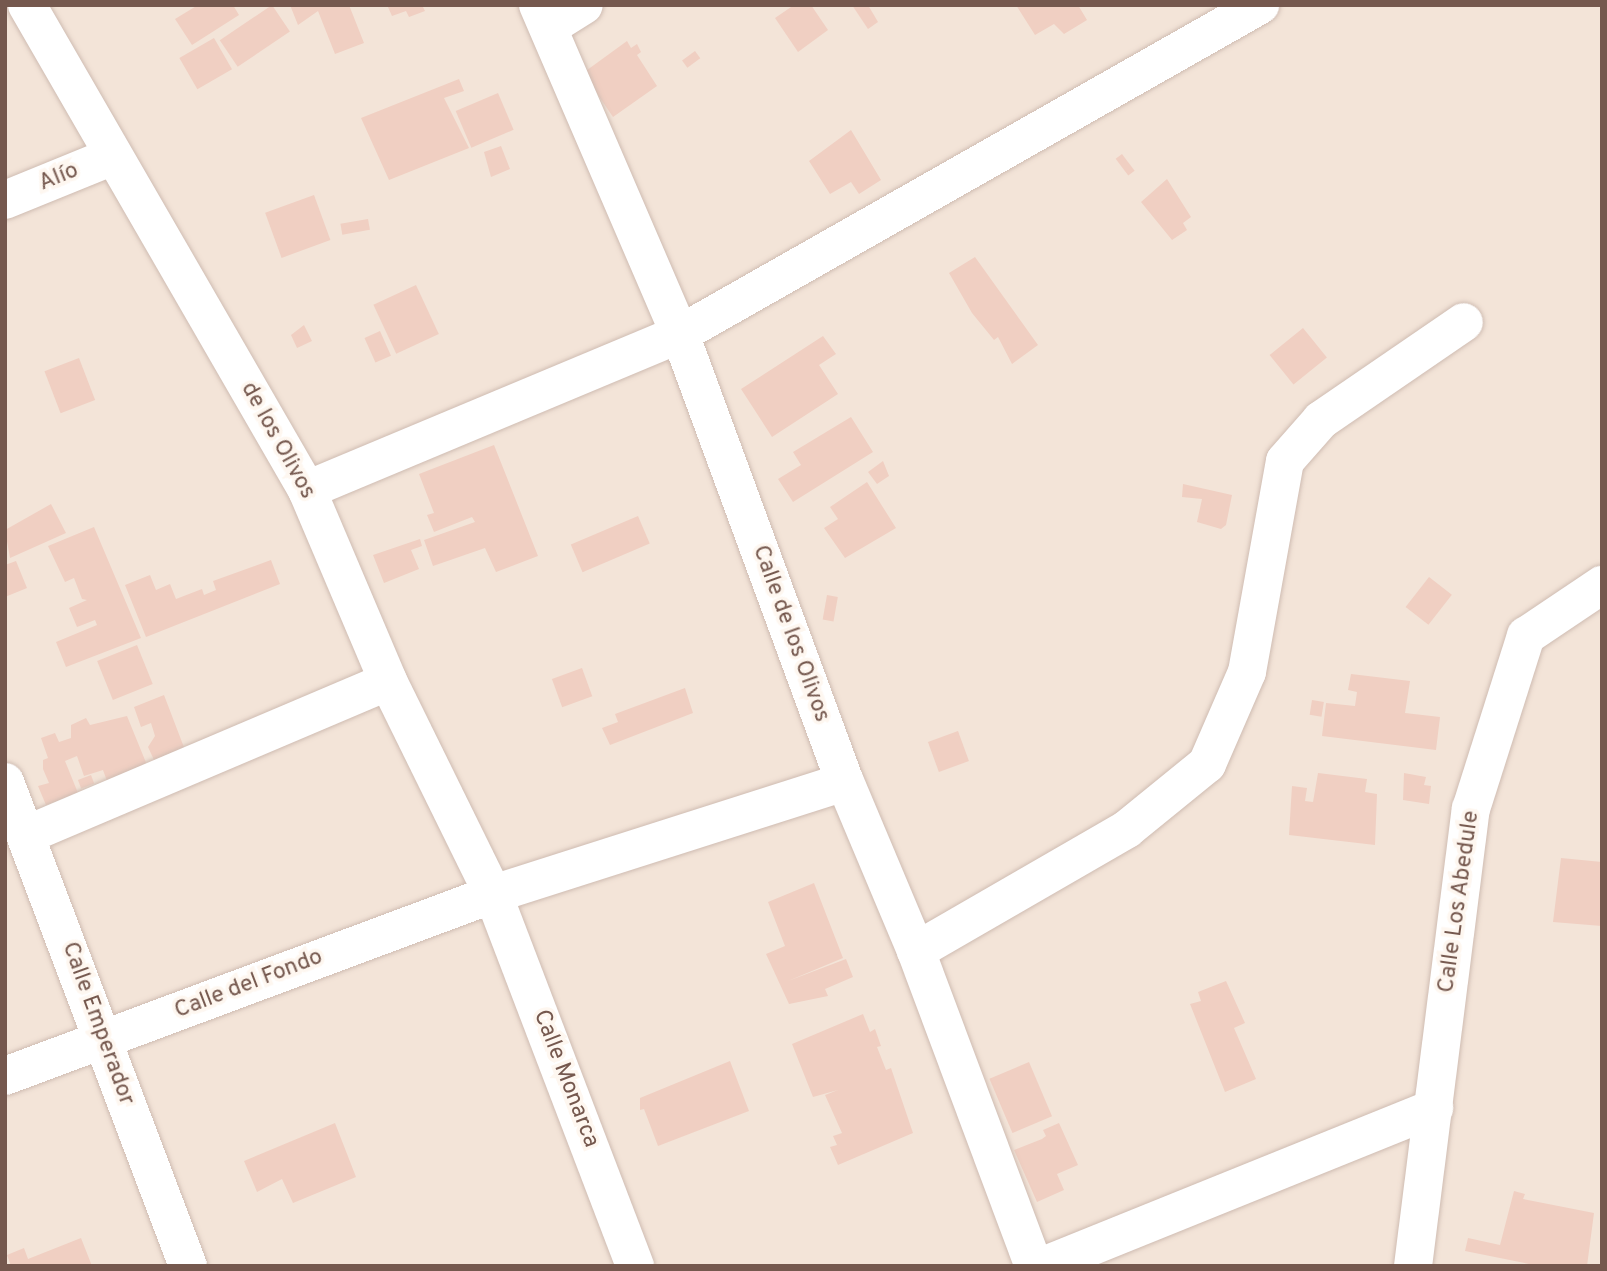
<!DOCTYPE html>
<meta charset="utf-8">
<style>
body{margin:0}
#map{position:relative;width:1607px;height:1271px;overflow:hidden;background:#fcf3ea;font-family:Overpass,sans-serif}
div>[style]{position:absolute}
[style*='--x']{left:calc(var(--x)*1px);top:calc(var(--y)*1px);width:calc(var(--w)*1px);rotate:calc(var(--a)*1deg)}
.residential>*{inset:0;background:#f3e4d8;transform-origin:0 0}
.building>*{inset:0;background:#f0cfc2;transform-origin:0 0}
.roads{filter:drop-shadow(0 0 2px #cfbcb2) drop-shadow(0 0 2px #cfbcb2)}
.minor>*{height:38px;margin:-19px;padding:0 19px;transform-origin:19px;border-radius:19px;background:#fff}
span{translate:-50% -50%;white-space:nowrap;text-align:center;line-height:1.15;-webkit-text-stroke:7px #fef7f0;paint-order:stroke}
.street-label{font-size:23px;color:#75584e}
.frame{position:absolute;inset:0;border:7px solid #75584e;pointer-events:none}
</style>
<div id="map">
<div class="residential">
<i style="left:5px;top:5px;width:1597px;height:1261px"></i>
</div>
<div class="building">
<i style="clip-path:polygon(198px 5px,233px 5px,239px 15px,192px 45px,175px 19px)"></i>
<i style="left:272px;top:5px;width:32px;height:63px;rotate:56deg"></i>
<i style="clip-path:polygon(290px 5px,349px 5px,364px 43px,335px 54px,318px 11px,298px 25px)"></i>
<i style="clip-path:polygon(387px 5px,422px 5px,425px 11px,409px 17px,406px 11px,392px 16px)"></i>
<i style="clip-path:polygon(794px 5px,811px 5px,828px 30px,798px 52px,775px 18px)"></i>
<i style="clip-path:polygon(852px 5px,868px 5px,878px 22px,868px 29px)"></i>
<i style="clip-path:polygon(1016px 5px,1078px 5px,1087px 20px,1064px 34px,1054px 24px,1035px 35px)"></i>
<i style="left:214px;top:38px;width:36px;height:40px;rotate:60deg"></i>
<i style="clip-path:polygon(627px 41px,631px 48px,637px 44px,641px 52px,637px 55px,657px 86px,613px 117px,583px 73px)"></i>
<i style="left:695px;top:51px;width:9px;height:16px;rotate:54deg"></i>
<i style="clip-path:polygon(459px 79px,464px 91px,444px 98px,469px 148px,389px 180px,361px 118px)"></i>
<i style="left:498px;top:93px;width:40px;height:46px;rotate:67deg"></i>
<i style="clip-path:polygon(851px 130px,881px 180px,859px 194px,851px 182px,830px 194px,809px 161px)"></i>
<i style="clip-path:polygon(501px 146px,510px 169px,491px 177px,484px 152px)"></i>
<i style="left:1122px;top:154px;width:21px;height:8px;rotate:53deg"></i>
<i style="clip-path:polygon(1167px 179px,1191px 217px,1183px 223px,1187px 230px,1172px 240px,1141px 202px)"></i>
<i style="left:314px;top:195px;width:48px;height:52px;rotate:70deg"></i>
<i style="left:368px;top:219px;width:11px;height:28px;rotate:80deg"></i>
<i style="clip-path:polygon(975px 257px,1038px 345px,1012px 364px,998px 337px,994px 340px,972px 313px,949px 273px)"></i>
<i style="left:416px;top:285px;width:54px;height:47px;rotate:65deg"></i>
<i style="clip-path:polygon(304px 325px,312px 341px,297px 348px,291px 335px)"></i>
<i style="left:1303px;top:328px;width:38px;height:43px;rotate:51deg"></i>
<i style="left:380px;top:331px;width:27px;height:17px;rotate:66deg"></i>
<i style="clip-path:polygon(823px 336px,836px 354px,819px 365px,838px 394px,772px 437px,741px 389px)"></i>
<i style="left:79px;top:358px;width:45px;height:37px;rotate:69deg"></i>
<i style="clip-path:polygon(851px 417px,873px 452px,793px 502px,778px 479px,801px 465px,793px 452px)"></i>
<i style="clip-path:polygon(494px 445px,538px 556px,496px 572px,485px 548px,433px 566px,424px 540px,475px 522px,472px 517px,434px 532px,427px 515px,434px 513px,419px 474px)"></i>
<i style="clip-path:polygon(883px 461px,889px 476px,877px 484px,868px 472px)"></i>
<i style="clip-path:polygon(867px 482px,896px 528px,845px 558px,824px 528px,838px 519px,830px 507px)"></i>
<i style="clip-path:polygon(1183px 484px,1232px 495px,1226px 525px,1221px 529px,1197px 522px,1202px 499px,1182px 497px)"></i>
<i style="clip-path:polygon(51px 504px,66px 533px,10px 558px,5px 530px)"></i>
<i style="left:638px;top:516px;width:30px;height:73px;rotate:67deg"></i>
<i style="clip-path:polygon(94px 527px,141px 638px,66px 667px,56px 642px,97px 625px,95px 620px,77px 627px,69px 608px,87px 600px,82px 599px,74px 578px,65px 582px,48px 546px)"></i>
<i style="clip-path:polygon(420px 539px,422px 546px,411px 550px,419px 569px,384px 583px,373px 555px)"></i>
<i style="clip-path:polygon(271px 560px,280px 584px,146px 637px,125px 585px,150px 575px,156px 590px,170px 584px,176px 599px,202px 589px,204px 595px,216px 590px,213px 581px)"></i>
<i style="clip-path:polygon(16px 561px,27px 588px,5px 597px,5px 565px)"></i>
<i style="left:1429px;top:577px;width:29px;height:38px;rotate:38deg"></i>
<i style="left:827px;top:595px;width:11px;height:25px;rotate:10deg"></i>
<i style="left:137px;top:645px;width:42px;height:43px;rotate:68deg"></i>
<i style="left:582px;top:668px;width:30px;height:32px;rotate:70deg"></i>
<i style="clip-path:polygon(1351px 674px,1410px 681px,1405px 713px,1440px 717px,1436px 750px,1322px 736px,1326px 703px,1355px 706px,1357px 692px,1348px 690px)"></i>
<i style="clip-path:polygon(685px 688px,693px 713px,610px 745px,602px 728px,618px 722px,615px 714px)"></i>
<i style="clip-path:polygon(164px 695px,185px 750px,155px 762px,148px 747px,155px 736px,151px 723px,141px 727px,134px 707px)"></i>
<i style="left:1312px;top:700px;width:12px;height:15px;rotate:9deg"></i>
<i style="clip-path:polygon(127px 716px,147px 765px,107px 781px,103px 770px,84px 776px,77px 756px,65px 761px,78px 793px,46px 805px,38px 786px,49px 783px,43px 769px,43px 760px,48px 758px,41px 738px,55px 733px,59px 742px,71px 738px,71px 725px,86px 718px,90px 725px)"></i>
<i style="left:958px;top:731px;width:32px;height:32px;rotate:70deg"></i>
<i style="clip-path:polygon(1318px 773px,1367px 779px,1365px 792px,1377px 794px,1375px 845px,1289px 835px,1292px 786px,1307px 788px,1305px 801px,1313px 802px)"></i>
<i style="clip-path:polygon(1404px 773px,1426px 777px,1424px 785px,1431px 786px,1429px 804px,1403px 800px)"></i>
<i style="left:91px;top:775px;width:9px;height:14px;rotate:69deg"></i>
<i style="clip-path:polygon(1561px 858px,1602px 862px,1602px 926px,1553px 922px)"></i>
<i style="clip-path:polygon(814px 883px,843px 958px,788px 981px,846px 959px,853px 977px,825px 989px,828px 996px,789px 1004px,766px 954px,785px 946px,768px 902px)"></i>
<i style="clip-path:polygon(1226px 981px,1245px 1023px,1234px 1028px,1256px 1079px,1225px 1092px,1190px 1004px,1201px 1001px,1198px 992px)"></i>
<i style="clip-path:polygon(863px 1014px,870px 1032px,875px 1029px,881px 1046px,877px 1047px,886px 1070px,891px 1068px,913px 1133px,838px 1165px,830px 1147px,837px 1145px,833px 1136px,842px 1133px,825px 1095px,838px 1090px,813px 1097px,792px 1044px)"></i>
<i style="clip-path:polygon(730px 1061px,749px 1111px,658px 1146px,644px 1109px,640px 1110px,640px 1098px)"></i>
<i style="left:1029px;top:1062px;width:59px;height:43px;rotate:67deg"></i>
<i style="clip-path:polygon(335px 1123px,356px 1177px,293px 1203px,282px 1179px,257px 1192px,244px 1161px)"></i>
<i style="clip-path:polygon(1059px 1123px,1078px 1165px,1057px 1174px,1064px 1190px,1037px 1202px,1014px 1150px,1042px 1139px,1046px 1136px,1043px 1130px)"></i>
<i style="clip-path:polygon(1514px 1191px,1525px 1194px,1523px 1199px,1594px 1213px,1587px 1266px,1539px 1266px,1465px 1251px,1468px 1238px,1500px 1245px)"></i>
<i style="clip-path:polygon(81px 1238px,92px 1266px,11px 1266px,7px 1255px,24px 1248px,28px 1259px)"></i>
</div>
<div class="roads">
<div class="minor">
<i style="--x:27;--y:5;--w:560;--a:60"></i>
<i style="--x:307;--y:490;--w:207;--a:67"></i>
<i style="--x:388;--y:681;--w:237;--a:63.8"></i>
<i style="--x:493;--y:894;--w:398;--a:69.1"></i>
<i style="--x:538;--y:5;--w:358;--a:66.7"></i>
<i style="--x:680;--y:334;--w:477;--a:69.8"></i>
<i style="--x:845;--y:782;--w:183;--a:67.2"></i>
<i style="--x:916;--y:951;--w:336;--a:69.5"></i>
<i style="--x:549;--y:27;--w:41;--a:-32.2"></i>
<i style="--x:5;--y:200;--w:117;--a:-22.2"></i>
<i style="--x:307;--y:490;--w:404;--a:-22.7"></i>
<i style="--x:680;--y:334;--w:667;--a:-29.56"></i>
<i style="--x:5;--y:782;--w:517;--a:69.29"></i>
<i style="--x:26;--y:835;--w:393;--a:-23"></i>
<i style="--x:916;--y:951;--w:244;--a:-30"></i>
<i style="--x:1127;--y:829;--w:103;--a:-39.1"></i>
<i style="--x:1207;--y:764;--w:100;--a:-66.5"></i>
<i style="--x:1247;--y:672;--w:214;--a:-79.8"></i>
<i style="--x:1285;--y:461;--w:55;--a:-48.7"></i>
<i style="--x:1321;--y:420;--w:173;--a:-34.4"></i>
<i style="--x:5;--y:1076;--w:521;--a:-20.45"></i>
<i style="--x:493;--y:894;--w:369;--a:-17.7"></i>
<i style="--x:1043;--y:1266;--w:422;--a:-22"></i>
<i style="--x:1413;--y:1266;--w:461;--a:-82.8"></i>
<i style="--x:1471;--y:809;--w:182;--a:-72.4"></i>
<i style="--x:1526;--y:636;--w:92;--a:-33.9"></i>
</div>
</div>
<div class="street-label">
<span style="left:59px;top:178px;rotate:-22deg">Alío</span>
<span style="left:277px;top:441px;rotate:61deg">de los Olivos</span>
<span style="left:790px;top:634px;rotate:70deg">Calle de los Olivos</span>
<span style="left:1460px;top:902px;rotate:-82deg">Calle Los Abedule</span>
<span style="left:249px;top:985px;rotate:-21deg">Calle del Fondo</span>
<span style="left:97px;top:1024px;rotate:70deg">Calle Emperador</span>
<span style="left:565px;top:1079px;rotate:69deg">Calle Monarca</span>
</div>
<div class="frame"></div>
</div>
